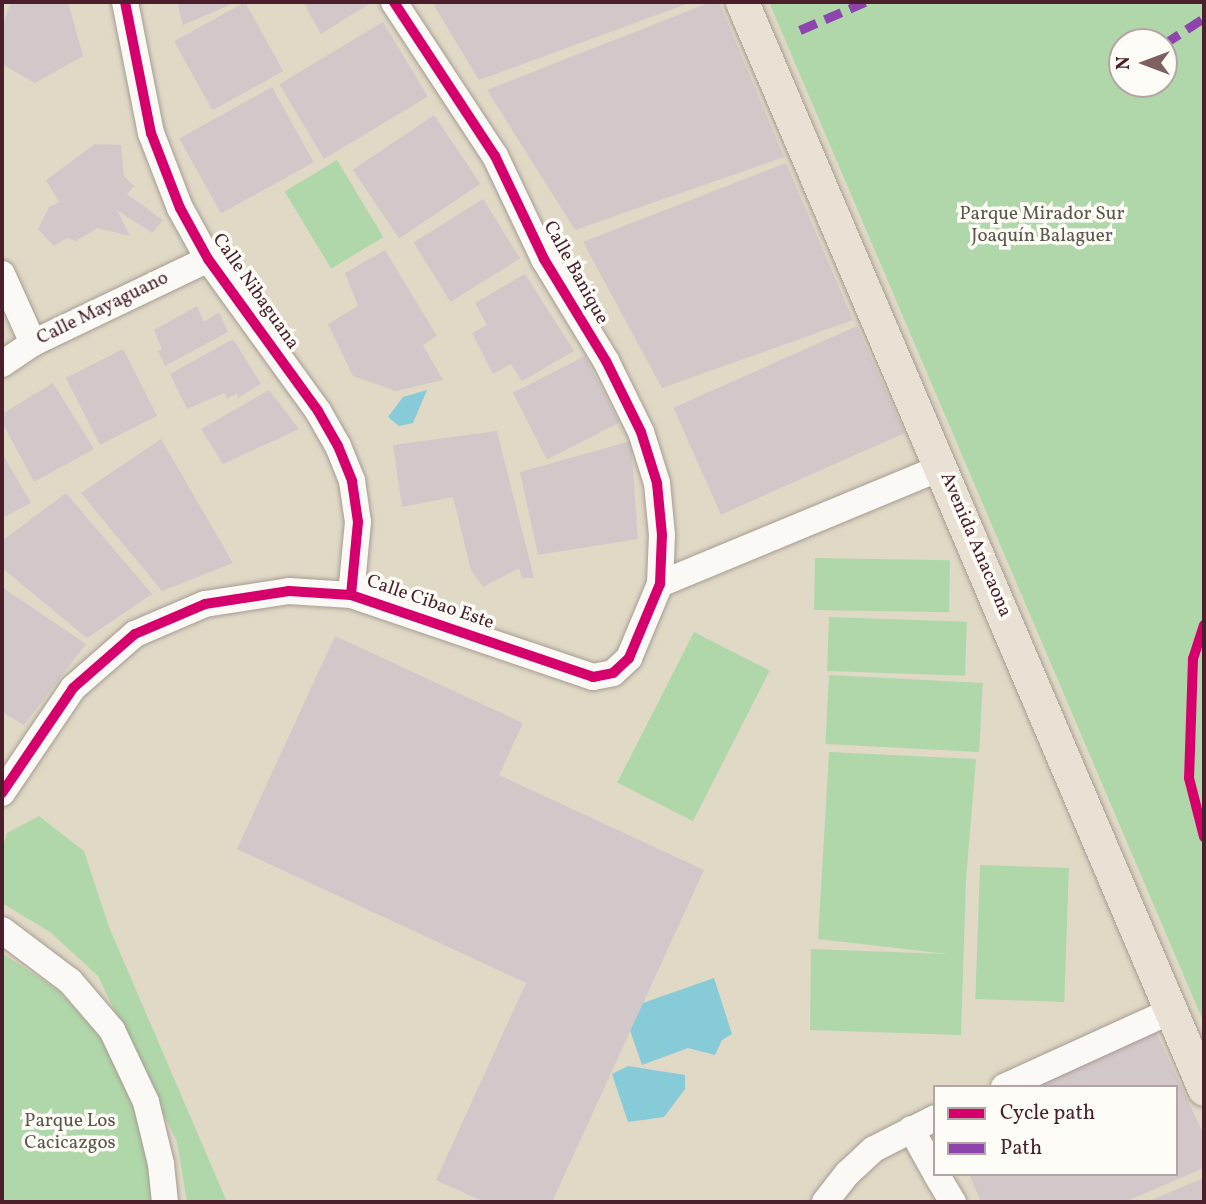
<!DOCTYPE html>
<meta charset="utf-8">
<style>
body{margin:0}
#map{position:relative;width:1206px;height:1204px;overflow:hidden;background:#e0d9c6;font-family:Vollkorn,serif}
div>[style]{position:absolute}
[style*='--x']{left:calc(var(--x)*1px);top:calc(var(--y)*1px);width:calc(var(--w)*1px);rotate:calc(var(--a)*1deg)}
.green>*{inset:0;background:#b0d7aa;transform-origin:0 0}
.water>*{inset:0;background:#87cad8}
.building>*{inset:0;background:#d3c8c9;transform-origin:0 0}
.roads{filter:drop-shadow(0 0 2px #a69c93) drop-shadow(0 0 2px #a69c93)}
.minor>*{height:26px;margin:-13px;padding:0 13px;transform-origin:13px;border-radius:13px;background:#faf9f6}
.major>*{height:33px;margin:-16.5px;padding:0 16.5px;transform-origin:16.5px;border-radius:16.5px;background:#e8e1d4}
.quiet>*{height:9px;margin-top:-4.5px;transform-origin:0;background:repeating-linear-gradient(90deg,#8e44ad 0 18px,transparent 0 27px)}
.cycleway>*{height:10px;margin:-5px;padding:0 5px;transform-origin:5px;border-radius:5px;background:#d6006c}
span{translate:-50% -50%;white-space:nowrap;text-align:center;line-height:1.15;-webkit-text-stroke:7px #fdfcf7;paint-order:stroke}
.park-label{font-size:19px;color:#5d564a}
.street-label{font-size:19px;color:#4a1f2b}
.frame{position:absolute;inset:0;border:4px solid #4a1f2b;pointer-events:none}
.legend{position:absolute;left:933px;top:1085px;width:245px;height:91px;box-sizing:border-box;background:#fdfcf7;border:2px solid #b5a4a5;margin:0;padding:9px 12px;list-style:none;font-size:21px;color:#4a1f2b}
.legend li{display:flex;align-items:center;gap:14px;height:35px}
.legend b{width:35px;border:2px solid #b5a4a5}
.north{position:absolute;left:1108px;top:28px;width:70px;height:70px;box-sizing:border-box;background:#fdfcf7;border:2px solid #b5a4a5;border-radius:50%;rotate:270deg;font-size:19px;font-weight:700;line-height:28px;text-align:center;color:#4a1f2b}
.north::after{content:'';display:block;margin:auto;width:24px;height:32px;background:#7e6061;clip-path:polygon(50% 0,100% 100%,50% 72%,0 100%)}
</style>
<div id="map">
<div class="green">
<i style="clip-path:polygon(evenodd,769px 2px,1204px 2px,1204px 1023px,769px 2px,1122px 42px,1164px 42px,1164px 84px,1122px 84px,1122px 42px)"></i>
<i style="left:337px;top:160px;width:90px;height:61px;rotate:59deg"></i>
<i style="left:815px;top:558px;width:135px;height:52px;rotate:1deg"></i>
<i style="left:829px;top:617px;width:138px;height:54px;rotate:2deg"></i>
<i style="left:694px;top:632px;width:85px;height:169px;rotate:27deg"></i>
<i style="left:829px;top:675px;width:154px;height:69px;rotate:3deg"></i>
<i style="clip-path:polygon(829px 752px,976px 759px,966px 880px,961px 1035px,810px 1030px,811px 949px,948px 954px,818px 939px)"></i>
<i style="clip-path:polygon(39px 816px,84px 851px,109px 927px,227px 1202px,187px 1202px,177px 1142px,98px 976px,50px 932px,2px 903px,2px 849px,7px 833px)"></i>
<i style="left:980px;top:865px;width:89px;height:134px;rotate:2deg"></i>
<i style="clip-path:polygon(2px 953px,59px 991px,101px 1038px,129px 1093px,148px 1151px,153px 1202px,2px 1202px)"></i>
</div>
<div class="water">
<i style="clip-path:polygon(427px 390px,413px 423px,399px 426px,388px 417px,403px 397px)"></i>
<i style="clip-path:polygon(714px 978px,732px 1034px,722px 1040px,715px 1055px,688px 1048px,642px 1065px,623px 1010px)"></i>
<i style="clip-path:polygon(628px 1066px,685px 1075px,685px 1089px,664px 1117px,628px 1122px,612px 1074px)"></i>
</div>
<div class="building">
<i style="clip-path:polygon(11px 2px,68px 2px,83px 56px,35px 83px,2px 64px,2px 27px)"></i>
<i style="clip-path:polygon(177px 2px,236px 2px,183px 25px)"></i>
<i style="left:245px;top:2px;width:79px;height:81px;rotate:61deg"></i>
<i style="clip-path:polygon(303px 2px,368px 2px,369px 4px,321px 34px)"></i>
<i style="clip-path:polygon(432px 2px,692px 2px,479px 80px)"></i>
<i style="clip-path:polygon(711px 2px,719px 2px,784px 157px,575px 230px,487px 90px)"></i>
<i style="left:383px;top:22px;width:87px;height:121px;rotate:59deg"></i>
<i style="left:272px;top:87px;width:86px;height:106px;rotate:61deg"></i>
<i style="left:434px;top:115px;width:83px;height:98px;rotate:56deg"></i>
<i style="clip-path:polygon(95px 144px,121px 145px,124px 176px,134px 186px,127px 194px,163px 220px,152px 233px,117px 210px,130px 236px,97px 228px,76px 241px,67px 238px,54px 246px,38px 229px,49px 207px,59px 202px,46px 180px)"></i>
<i style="clip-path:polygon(786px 163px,853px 320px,662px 388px,583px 242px)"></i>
<i style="left:483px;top:199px;width:70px;height:82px;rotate:58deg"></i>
<i style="clip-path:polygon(385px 250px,437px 336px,423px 345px,443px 380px,396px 391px,353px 376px,328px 324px,358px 306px,345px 273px)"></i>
<i style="clip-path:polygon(525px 274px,574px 351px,522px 381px,511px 364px,493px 374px,472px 333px,487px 325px,475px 303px)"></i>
<i style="clip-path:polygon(197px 306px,204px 322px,219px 312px,228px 332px,165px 366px,158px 351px,162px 349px,154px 330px)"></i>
<i style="left:857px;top:326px;width:117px;height:201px;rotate:66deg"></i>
<i style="clip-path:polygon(233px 339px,261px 384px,238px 398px,237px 393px,227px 399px,224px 393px,187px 409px,170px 374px)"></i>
<i style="left:123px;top:349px;width:75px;height:64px;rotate:63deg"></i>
<i style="left:585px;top:356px;width:75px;height:81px;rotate:63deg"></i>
<i style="clip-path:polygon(53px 383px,94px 449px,34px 482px,2px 422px,2px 414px)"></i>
<i style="clip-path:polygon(269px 390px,299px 429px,223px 464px,201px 429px)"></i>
<i style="clip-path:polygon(497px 431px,534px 578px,522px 578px,519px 568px,483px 587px,471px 570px,453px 497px,402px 507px,393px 445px)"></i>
<i style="clip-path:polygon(161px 439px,233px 563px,162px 591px,81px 493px)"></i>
<i style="clip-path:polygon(631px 441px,638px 539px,538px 555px,520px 472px)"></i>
<i style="clip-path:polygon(2px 453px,31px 503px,2px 518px)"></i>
<i style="clip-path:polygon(66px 493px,152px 594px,87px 638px,2px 568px,2px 541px)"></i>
<i style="clip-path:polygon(2px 587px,86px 644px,24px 725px,2px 712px)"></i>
<i style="clip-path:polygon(335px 636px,523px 723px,499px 775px,704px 870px,552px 1202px,484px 1202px,436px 1180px,526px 983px,237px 849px)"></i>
<i style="clip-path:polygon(1154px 1028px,1204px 1135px,1204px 1168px,1124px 1202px,981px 1202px,969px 1174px,1176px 1174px,1176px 1087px,1013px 1087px)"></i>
<i style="clip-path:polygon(1204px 1178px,1204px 1202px,1146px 1202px)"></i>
</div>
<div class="roads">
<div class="minor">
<i style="--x:125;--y:2;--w:134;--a:78.8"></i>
<i style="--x:151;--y:133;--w:80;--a:68.9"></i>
<i style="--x:180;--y:208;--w:58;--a:61.2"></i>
<i style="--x:208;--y:259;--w:188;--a:54.1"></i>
<i style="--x:318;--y:411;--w:40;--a:60.3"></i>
<i style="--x:338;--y:446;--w:38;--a:68"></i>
<i style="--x:352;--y:481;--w:41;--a:81.7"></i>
<i style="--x:358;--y:522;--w:73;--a:95.5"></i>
<i style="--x:2;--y:274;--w:76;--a:65.8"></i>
<i style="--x:2;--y:364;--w:37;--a:-34"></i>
<i style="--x:33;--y:343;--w:194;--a:-25.6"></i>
<i style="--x:660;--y:584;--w:305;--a:-22.5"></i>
<i style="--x:2;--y:793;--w:127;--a:-55.9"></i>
<i style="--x:73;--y:688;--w:82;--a:-41.1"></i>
<i style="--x:135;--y:634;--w:76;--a:-23.2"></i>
<i style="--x:205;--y:604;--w:85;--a:-8.8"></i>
<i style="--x:289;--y:591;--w:62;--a:3.7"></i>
<i style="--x:351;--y:595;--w:256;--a:18.7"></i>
<i style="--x:593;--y:677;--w:20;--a:-11"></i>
<i style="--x:613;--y:673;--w:22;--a:-43"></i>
<i style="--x:629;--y:658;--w:80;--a:-67.3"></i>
<i style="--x:660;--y:584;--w:49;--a:-87.7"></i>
<i style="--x:662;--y:535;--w:52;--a:-95.5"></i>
<i style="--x:657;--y:483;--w:53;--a:-107.4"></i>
<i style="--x:641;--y:432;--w:79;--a:-116.2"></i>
<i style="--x:606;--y:361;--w:119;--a:-121.3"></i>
<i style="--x:544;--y:259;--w:114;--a:-115.4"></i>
<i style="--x:495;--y:156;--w:184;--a:-123.3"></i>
<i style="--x:2;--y:930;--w:85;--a:36.9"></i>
<i style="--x:70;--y:981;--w:65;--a:49.4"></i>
<i style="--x:112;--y:1030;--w:80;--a:64.7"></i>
<i style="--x:146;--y:1102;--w:64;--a:76.4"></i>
<i style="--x:161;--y:1164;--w:38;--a:84"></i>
<i style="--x:1004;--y:1087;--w:183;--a:-24.5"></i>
<i style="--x:911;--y:1129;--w:49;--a:60.8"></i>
<i style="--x:936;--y:1174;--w:33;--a:59"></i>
<i style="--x:825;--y:1202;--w:37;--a:-52"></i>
<i style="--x:848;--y:1173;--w:35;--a:-43"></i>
<i style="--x:874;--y:1149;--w:68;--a:-26.9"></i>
</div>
<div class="major">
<i style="--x:742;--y:2;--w:1181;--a:66.97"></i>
</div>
</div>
<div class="quiet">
<i style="--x:800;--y:30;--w:71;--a:-23.3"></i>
<i style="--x:1164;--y:44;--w:48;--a:-33"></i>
</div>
<div class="cycleway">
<i style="--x:125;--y:2;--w:134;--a:78.8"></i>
<i style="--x:151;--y:133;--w:80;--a:68.9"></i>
<i style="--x:180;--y:208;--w:58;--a:61.2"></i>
<i style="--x:208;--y:259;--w:188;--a:54.1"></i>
<i style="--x:318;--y:411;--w:40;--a:60.3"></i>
<i style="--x:338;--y:446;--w:38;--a:68"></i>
<i style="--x:352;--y:481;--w:41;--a:81.7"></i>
<i style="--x:358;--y:522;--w:73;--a:95.5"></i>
<i style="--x:1204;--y:625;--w:36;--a:108"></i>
<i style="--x:1193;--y:659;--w:119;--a:91.9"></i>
<i style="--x:1189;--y:778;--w:61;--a:75.7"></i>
<i style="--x:2;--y:793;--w:127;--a:-55.9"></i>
<i style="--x:73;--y:688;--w:82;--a:-41.1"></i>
<i style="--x:135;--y:634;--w:76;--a:-23.2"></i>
<i style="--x:205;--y:604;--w:85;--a:-8.8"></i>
<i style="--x:289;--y:591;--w:62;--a:3.7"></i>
<i style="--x:351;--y:595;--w:256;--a:18.7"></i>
<i style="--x:593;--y:677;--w:20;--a:-11"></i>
<i style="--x:613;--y:673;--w:22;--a:-43"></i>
<i style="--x:629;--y:658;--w:80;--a:-67.3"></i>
<i style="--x:660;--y:584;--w:49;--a:-87.7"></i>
<i style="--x:662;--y:535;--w:52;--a:-95.5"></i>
<i style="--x:657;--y:483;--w:53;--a:-107.4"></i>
<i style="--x:641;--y:432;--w:79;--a:-116.2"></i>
<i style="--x:606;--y:361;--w:119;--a:-121.3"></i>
<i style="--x:544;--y:259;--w:114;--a:-115.4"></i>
<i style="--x:495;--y:156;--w:184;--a:-123.3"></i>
</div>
<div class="park-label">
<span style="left:1042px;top:226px">Parque Mirador Sur<br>Joaquín Balaguer</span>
<span style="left:70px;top:1133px">Parque Los<br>Cacicazgos</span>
</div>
<div class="street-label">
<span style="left:575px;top:273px;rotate:61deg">Calle Banique</span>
<span style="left:255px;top:292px;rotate:55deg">Calle Nibaguana</span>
<span style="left:103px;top:309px;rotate:-26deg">Calle Mayaguano</span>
<span style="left:975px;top:545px;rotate:67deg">Avenida Anacaona</span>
<span style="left:430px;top:603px;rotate:19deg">Calle Cibao Este</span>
</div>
<div class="frame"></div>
<ul class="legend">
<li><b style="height:9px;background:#d6006c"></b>Cycle path</li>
<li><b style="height:9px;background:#8e44ad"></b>Path</li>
</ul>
<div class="north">N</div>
</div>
